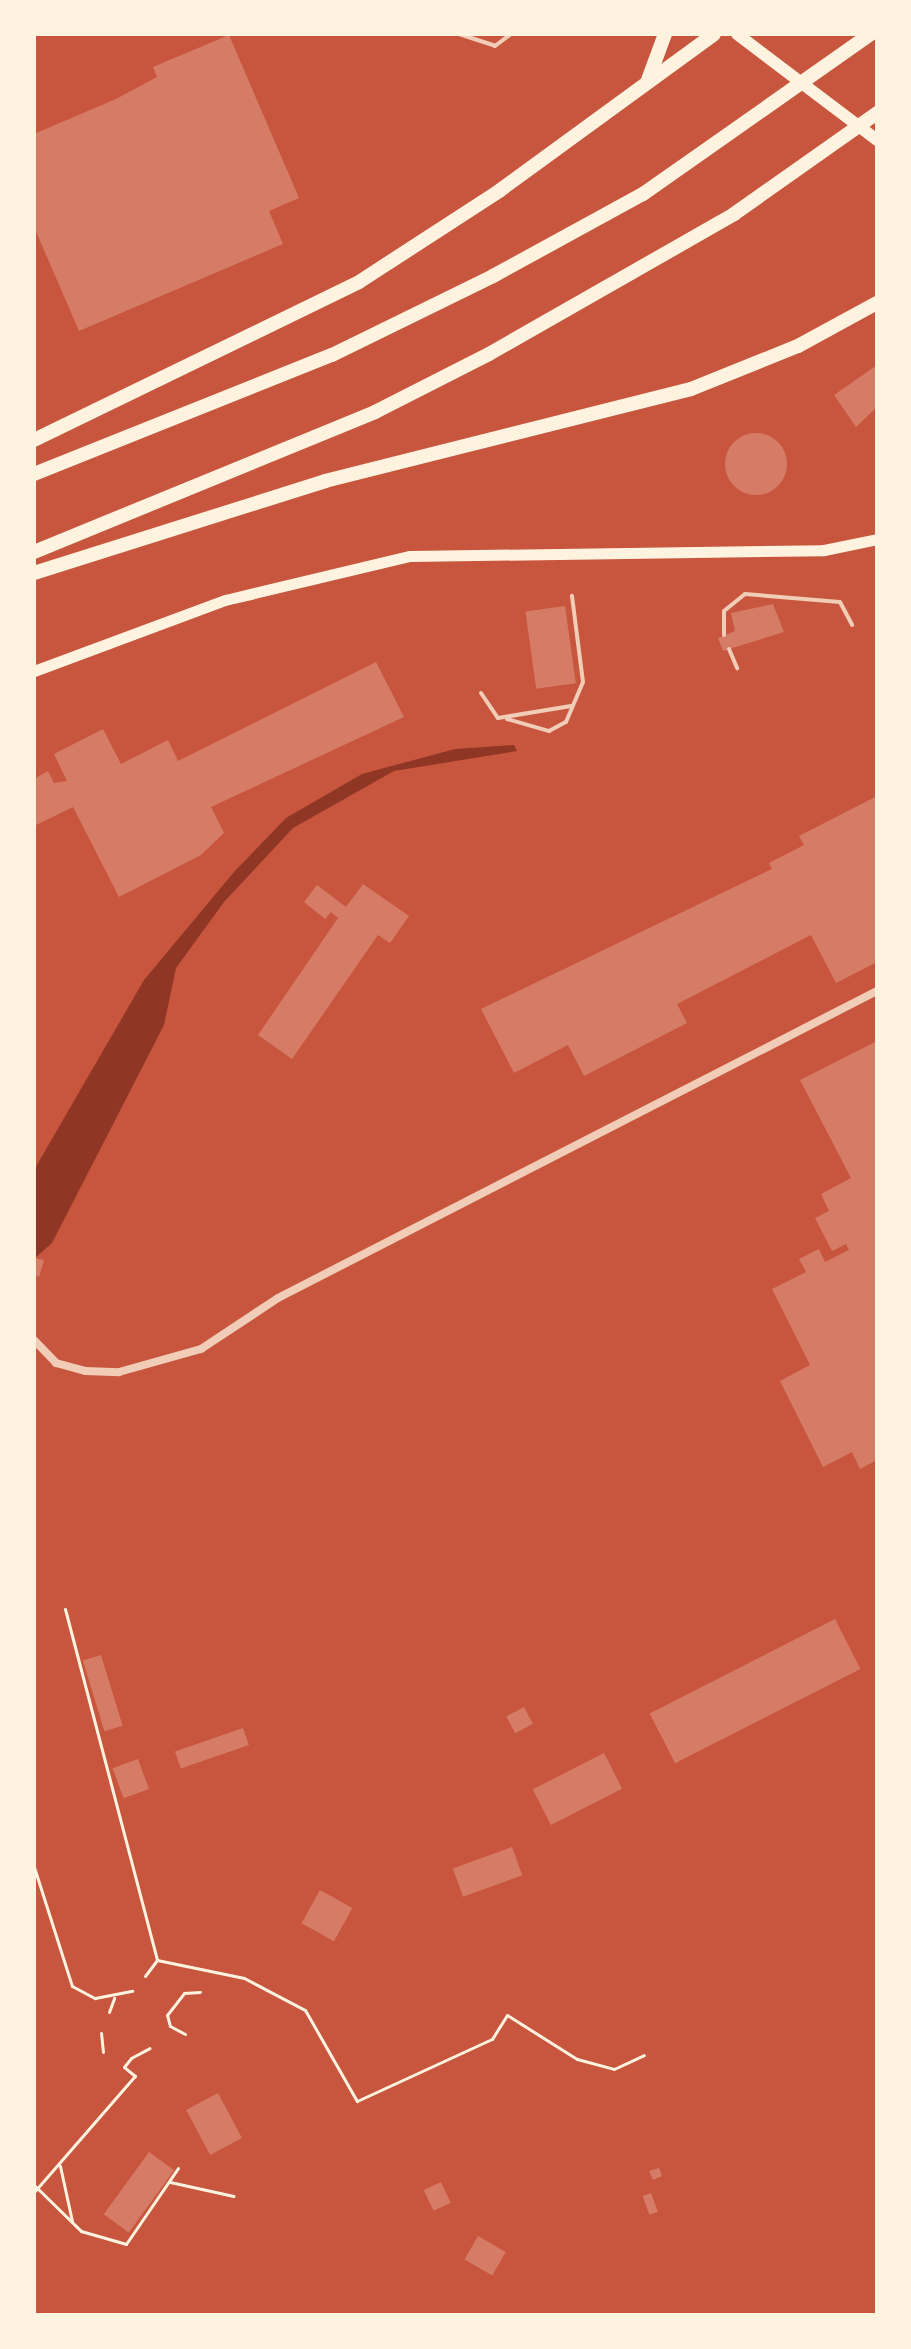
<!DOCTYPE html>
<style>
body{margin:0}
#map{position:relative;width:911px;height:2349px;overflow:hidden;background:#c8553d;font-family:Cabin,sans-serif}
div>[style]{position:absolute}
[style*='--x']{left:calc(var(--x)*1px);top:calc(var(--y)*1px);width:calc(var(--w)*1px);rotate:calc(var(--a)*1deg)}
.water>*{inset:0;background:#8f3625}
.building>*{inset:0;background:#d67c66;transform-origin:0 0}
.round{border-radius:50%}
.path>*{height:3px;margin:-1.5px;padding:0 1.5px;transform-origin:1.5px;border-radius:1.5px;background:#fff3e0}
.service>*{height:4px;margin:-2px;padding:0 2px;transform-origin:2px;border-radius:2px;background:#f1ccb7}
.minor>*{height:8px;margin:-4px;padding:0 4px;transform-origin:4px;border-radius:4px;background:#f1ccb7}
.secondary>*{height:11px;margin:-5.5px;padding:0 5.5px;transform-origin:5.5px;border-radius:5.5px;background:#fff3e0}
.primary>*{height:12px;margin:-6px;padding:0 6px;transform-origin:6px;border-radius:6px;background:#fff3e0}
.motorway>*{height:14px;margin:-7px;padding:0 7px;transform-origin:7px;border-radius:7px;background:#fff3e0}
span{translate:-50% -50%;white-space:nowrap;text-align:center;line-height:1.15;-webkit-text-stroke:6px #fff3e0;paint-order:stroke}
.frame{position:absolute;inset:0;border:36px solid #fff3e0;pointer-events:none}
</style>
<div id="map">
<div class="water">
<i style="clip-path:polygon(514px 745px,517px 751px,394px 771px,293px 828px,224px 902px,176px 968px,164px 1025px,52px 1243px,34px 1259px,34px 1170px,144px 980px,234px 872px,286px 818px,362px 774px,455px 749px)"></i>
</div>
<div class="building">
<i style="clip-path:polygon(229px 35px,299px 198px,269px 211px,283px 244px,79px 331px,34px 227px,34px 134px,116px 99px,157px 77px,153px 67px)"></i>
<i style="clip-path:polygon(877px 365px,877px 407px,856px 427px,834px 395px)"></i>
<i class="round" style="left:725px;top:433px;width:62px;height:62px"></i>
<i style="clip-path:polygon(773px 604px,784px 632px,723px 651px,718px 638px,735px 631px,731px 613px)"></i>
<i style="left:565px;top:606px;width:78px;height:40px;rotate:82deg"></i>
<i style="clip-path:polygon(376px 662px,404px 717px,211px 807px,224px 833px,201px 855px,119px 897px,73px 807px,34px 826px,34px 779px,48px 771px,54px 783px,67px 781px,54px 754px,103px 729px,121px 764px,168px 740px,178px 761px)"></i>
<i style="clip-path:polygon(877px 796px,877px 962px,836px 983px,811px 935px,677px 1004px,687px 1023px,584px 1076px,568px 1045px,514px 1073px,481px 1009px,772px 869px,769px 863px,804px 845px,799px 836px)"></i>
<i style="clip-path:polygon(363px 884px,409px 916px,390px 943px,378px 935px,292px 1059px,258px 1035px,338px 918px,331px 912px,325px 919px,304px 902px,317px 885px,346px 907px)"></i>
<i style="clip-path:polygon(877px 1041px,877px 1460px,860px 1469px,852px 1452px,823px 1467px,780px 1381px,810px 1365px,772px 1289px,806px 1272px,799px 1259px,819px 1249px,825px 1262px,849px 1250px,846px 1244px,832px 1251px,815px 1218px,829px 1211px,821px 1194px,851px 1178px,800px 1080px)"></i>
<i style="clip-path:polygon(34px 1258px,44px 1260px,39px 1277px,34px 1275px)"></i>
<i style="left:835px;top:1619px;width:56px;height:208px;rotate:63deg"></i>
<i style="left:101px;top:1655px;width:74px;height:19px;rotate:73deg"></i>
<i style="left:524px;top:1707px;width:19px;height:20px;rotate:62deg"></i>
<i style="left:243px;top:1728px;width:18px;height:72px;rotate:71deg"></i>
<i style="left:604px;top:1753px;width:40px;height:80px;rotate:63deg"></i>
<i style="left:138px;top:1759px;width:32px;height:27px;rotate:70deg"></i>
<i style="left:512px;top:1847px;width:30px;height:63px;rotate:70deg"></i>
<i style="left:320px;top:1890px;width:37px;height:38px;rotate:29deg"></i>
<i style="left:218px;top:2093px;width:51px;height:36px;rotate:62deg"></i>
<i style="left:149px;top:2152px;width:31px;height:77px;rotate:36deg"></i>
<i style="clip-path:polygon(659px 2168px,662px 2176px,653px 2180px,649px 2171px)"></i>
<i style="left:441px;top:2182px;width:23px;height:19px;rotate:65deg"></i>
<i style="left:651px;top:2193px;width:20px;height:9px;rotate:70deg"></i>
<i style="left:478px;top:2236px;width:32px;height:27px;rotate:30deg"></i>
</div>
<div class="path">
<i style="--x:65;--y:1609;--w:363;--a:75.3"></i>
<i style="--x:34;--y:1867;--w:125;--a:72.3"></i>
<i style="--x:72;--y:1986;--w:26;--a:28"></i>
<i style="--x:95;--y:1998;--w:38;--a:-11"></i>
<i style="--x:145;--y:1976;--w:20;--a:-53"></i>
<i style="--x:157;--y:1960;--w:89;--a:11.7"></i>
<i style="--x:244;--y:1978;--w:69;--a:27.7"></i>
<i style="--x:305;--y:2010;--w:105;--a:60.3"></i>
<i style="--x:357;--y:2101;--w:149;--a:-24.7"></i>
<i style="--x:492;--y:2039;--w:28;--a:-58"></i>
<i style="--x:507;--y:2015;--w:83;--a:32.2"></i>
<i style="--x:577;--y:2059;--w:38;--a:15"></i>
<i style="--x:614;--y:2069;--w:33;--a:-25"></i>
<i style="--x:109;--y:2012;--w:15;--a:-70"></i>
<i style="--x:101;--y:2033;--w:19;--a:84"></i>
<i style="--x:185;--y:2034;--w:17;--a:-152"></i>
<i style="--x:170;--y:2026;--w:11;--a:-105"></i>
<i style="--x:167;--y:2015;--w:28;--a:-52"></i>
<i style="--x:184;--y:1993;--w:16;--a:-4"></i>
<i style="--x:60;--y:2166;--w:56;--a:77.7"></i>
<i style="--x:170;--y:2182;--w:65;--a:12.5"></i>
<i style="--x:34;--y:2185;--w:66;--a:44.4"></i>
<i style="--x:81;--y:2231;--w:47;--a:16.1"></i>
<i style="--x:126;--y:2244;--w:92;--a:-55.6"></i>
<i style="--x:34;--y:2192;--w:154;--a:-49"></i>
<i style="--x:135;--y:2076;--w:14;--a:-141"></i>
<i style="--x:124;--y:2067;--w:11;--a:-52"></i>
<i style="--x:131;--y:2058;--w:21;--a:-28"></i>
</div>
<div class="service">
<i style="--x:459;--y:34;--w:38;--a:18"></i>
<i style="--x:495;--y:46;--w:20;--a:-37"></i>
<i style="--x:724;--y:635;--w:24;--a:-90"></i>
<i style="--x:724;--y:611;--w:27;--a:-39"></i>
<i style="--x:745;--y:594;--w:95;--a:4.8"></i>
<i style="--x:840;--y:602;--w:26;--a:62"></i>
<i style="--x:729;--y:649;--w:21;--a:67"></i>
<i style="--x:481;--y:693;--w:30;--a:56"></i>
<i style="--x:498;--y:718;--w:74;--a:-9.3"></i>
<i style="--x:507;--y:719;--w:44;--a:15.9"></i>
<i style="--x:549;--y:731;--w:19;--a:-28"></i>
<i style="--x:566;--y:722;--w:43;--a:-67"></i>
<i style="--x:583;--y:682;--w:87;--a:-97.3"></i>
</div>
<div class="minor">
<i style="--x:34;--y:1340;--w:32;--a:46"></i>
<i style="--x:56;--y:1363;--w:30;--a:15"></i>
<i style="--x:85;--y:1371;--w:34;--a:2"></i>
<i style="--x:119;--y:1372;--w:85;--a:-15.7"></i>
<i style="--x:201;--y:1349;--w:92;--a:-33.5"></i>
<i style="--x:278;--y:1298;--w:673;--a:-27.14"></i>
</div>
<div class="secondary">
<i style="--x:34;--y:671;--w:204;--a:-20.4"></i>
<i style="--x:225;--y:600;--w:190;--a:-13.4"></i>
<i style="--x:410;--y:556;--w:414;--a:-0.8"></i>
<i style="--x:824;--y:550;--w:54;--a:-11.7"></i>
</div>
<div class="primary">
<i style="--x:737;--y:34;--w:176;--a:37.1"></i>
</div>
<div class="motorway">
<i style="--x:648;--y:80;--w:49;--a:-69.7"></i>
<i style="--x:34;--y:440;--w:361;--a:-25.9"></i>
<i style="--x:359;--y:282;--w:167;--a:-33"></i>
<i style="--x:499;--y:191;--w:266;--a:-36.1"></i>
<i style="--x:34;--y:474;--w:321;--a:-21.8"></i>
<i style="--x:332;--y:355;--w:179;--a:-26.1"></i>
<i style="--x:493;--y:276;--w:171;--a:-28.7"></i>
<i style="--x:643;--y:194;--w:279;--a:-35.1"></i>
<i style="--x:34;--y:552;--w:369;--a:-22.3"></i>
<i style="--x:375;--y:412;--w:128;--a:-27"></i>
<i style="--x:489;--y:354;--w:282;--a:-29.7"></i>
<i style="--x:734;--y:214;--w:175;--a:-35.2"></i>
<i style="--x:34;--y:573;--w:305;--a:-17.5"></i>
<i style="--x:325;--y:481;--w:377;--a:-14.1"></i>
<i style="--x:691;--y:389;--w:115;--a:-21.9"></i>
<i style="--x:798;--y:346;--w:90;--a:-28.6"></i>
</div>
<div class="frame"></div>
</div>
